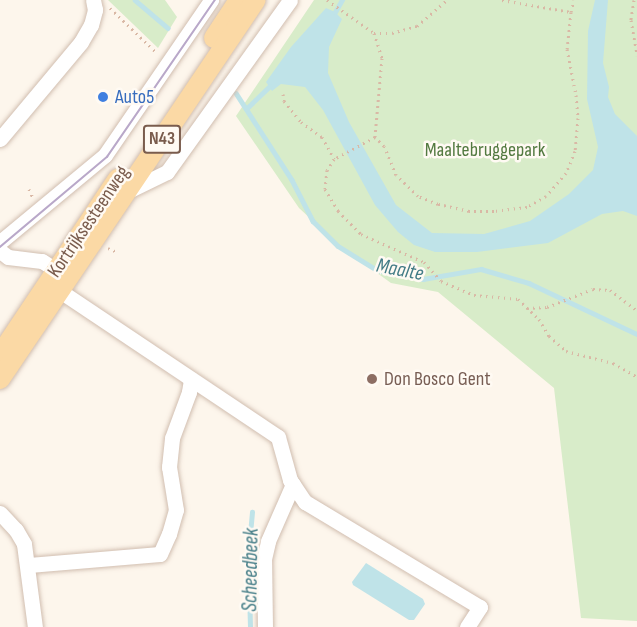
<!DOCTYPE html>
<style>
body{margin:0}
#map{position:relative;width:637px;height:627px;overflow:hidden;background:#fdf6ec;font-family:"Sofia Sans Condensed",sans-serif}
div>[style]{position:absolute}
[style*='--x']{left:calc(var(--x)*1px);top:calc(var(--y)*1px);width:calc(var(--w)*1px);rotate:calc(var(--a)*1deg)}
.green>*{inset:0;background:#d8ecc9}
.water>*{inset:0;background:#bfe3e8}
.stream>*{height:4.5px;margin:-2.25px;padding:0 2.25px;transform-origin:2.25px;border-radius:2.25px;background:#bfe3e8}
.path>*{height:3px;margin-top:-1.5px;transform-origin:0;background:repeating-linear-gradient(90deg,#d9b8a5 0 1.5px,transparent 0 6px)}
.roads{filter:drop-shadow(0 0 2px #d1beb0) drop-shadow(0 0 2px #d1beb0)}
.minor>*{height:15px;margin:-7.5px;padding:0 7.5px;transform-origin:7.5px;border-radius:7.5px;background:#fff}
.major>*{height:20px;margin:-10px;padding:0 10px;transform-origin:10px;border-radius:10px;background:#fbd9a5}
.tram>*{height:1.5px;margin:-0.75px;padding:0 0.75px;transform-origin:0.75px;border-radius:0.75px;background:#b9a8c9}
.dots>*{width:16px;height:16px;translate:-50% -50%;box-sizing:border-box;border:3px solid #fffaf3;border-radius:50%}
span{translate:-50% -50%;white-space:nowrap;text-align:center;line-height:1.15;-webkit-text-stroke:5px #fffaf3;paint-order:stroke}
.shield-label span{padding:2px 4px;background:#fffaf3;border:2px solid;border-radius:4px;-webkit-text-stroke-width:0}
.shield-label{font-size:18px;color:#7a5c4d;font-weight:700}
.shop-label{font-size:20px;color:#366cbe}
.left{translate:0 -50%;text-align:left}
.park-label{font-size:20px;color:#537a41}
.street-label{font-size:20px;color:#7a5c4d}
.education-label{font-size:20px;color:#785e54}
.water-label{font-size:21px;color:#437c86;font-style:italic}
</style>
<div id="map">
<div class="green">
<i style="clip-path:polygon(108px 0,165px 0,177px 17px,158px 48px)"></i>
<i style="clip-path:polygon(314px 0,637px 0,637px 621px,581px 618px,554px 388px,438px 292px,391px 283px,341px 247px,299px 208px,236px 116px)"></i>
</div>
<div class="water">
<i style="clip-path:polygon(595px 0,608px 0,603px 63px,609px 87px,608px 97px,615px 114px,637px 136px,637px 216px,623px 211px,602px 214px,548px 243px,477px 252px,435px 252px,414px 245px,398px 232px,375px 205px,323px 110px,305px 87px,281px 84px,272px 91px,266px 82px,291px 47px,326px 8px,335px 12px,342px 19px,329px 47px,328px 73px,349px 122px,396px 205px,432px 233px,484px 234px,530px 221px,569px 194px,593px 170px,598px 147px,587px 99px,588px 31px)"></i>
<i style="clip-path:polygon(366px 563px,423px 599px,425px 604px,414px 620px,409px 620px,353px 585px,352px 582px)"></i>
</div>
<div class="stream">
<i style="--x:135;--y:0;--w:43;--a:40.3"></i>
<i style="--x:335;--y:12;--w:14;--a:-60"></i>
<i style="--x:236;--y:93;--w:103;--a:57.2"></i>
<i style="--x:292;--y:180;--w:46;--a:62.9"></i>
<i style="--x:313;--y:221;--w:35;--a:45"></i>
<i style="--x:338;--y:246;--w:46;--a:31.6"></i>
<i style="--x:377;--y:270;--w:47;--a:11.1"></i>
<i style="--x:423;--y:279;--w:59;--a:-9.8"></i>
<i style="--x:481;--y:269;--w:50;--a:16.3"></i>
<i style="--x:529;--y:283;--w:119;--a:25.3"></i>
<i style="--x:246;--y:109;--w:32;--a:-44"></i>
<i style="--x:250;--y:627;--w:71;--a:-91.6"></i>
<i style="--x:248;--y:556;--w:44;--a:-84.8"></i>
</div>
<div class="path">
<i style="--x:327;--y:0;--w:57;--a:35.1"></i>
<i style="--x:374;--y:33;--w:26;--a:72"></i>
<i style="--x:382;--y:58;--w:79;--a:95.1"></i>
<i style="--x:502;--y:0;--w:70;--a:9.9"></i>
<i style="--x:571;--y:12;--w:12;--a:-76"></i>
<i style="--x:634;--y:0;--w:20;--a:99"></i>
<i style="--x:631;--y:20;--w:36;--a:80"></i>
<i style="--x:110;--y:8;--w:65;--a:43.8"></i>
<i style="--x:571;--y:12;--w:37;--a:96"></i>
<i style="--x:567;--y:49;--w:47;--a:78.9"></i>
<i style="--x:576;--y:95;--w:23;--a:85"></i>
<i style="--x:578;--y:118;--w:33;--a:95"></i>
<i style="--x:575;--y:151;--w:24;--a:112"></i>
<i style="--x:566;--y:173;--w:30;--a:131"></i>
<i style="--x:546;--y:196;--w:22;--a:150"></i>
<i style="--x:527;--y:207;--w:33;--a:173"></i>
<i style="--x:494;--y:211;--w:25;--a:180"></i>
<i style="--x:469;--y:211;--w:32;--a:-167"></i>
<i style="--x:438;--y:204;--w:22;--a:-158"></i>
<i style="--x:418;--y:196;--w:30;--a:-136"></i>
<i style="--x:396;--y:175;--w:31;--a:-112"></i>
<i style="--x:384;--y:146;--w:13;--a:-135"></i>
<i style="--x:375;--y:137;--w:47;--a:151.8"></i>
<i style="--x:334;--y:159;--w:13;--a:122"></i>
<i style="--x:327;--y:170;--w:19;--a:96"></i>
<i style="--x:325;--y:189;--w:26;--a:59"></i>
<i style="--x:338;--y:211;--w:33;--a:45"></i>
<i style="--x:361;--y:234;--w:69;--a:24"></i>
<i style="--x:424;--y:262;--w:25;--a:48"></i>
<i style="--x:441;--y:281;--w:36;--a:23"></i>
<i style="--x:474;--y:295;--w:44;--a:5.2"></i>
<i style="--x:518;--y:299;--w:29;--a:44"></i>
<i style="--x:539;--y:319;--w:20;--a:60"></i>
<i style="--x:549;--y:336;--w:23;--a:41"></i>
<i style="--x:566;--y:351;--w:49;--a:14.3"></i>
<i style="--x:613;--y:363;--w:28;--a:30"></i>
<i style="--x:374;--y:33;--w:18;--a:0"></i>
<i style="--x:392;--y:33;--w:26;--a:-16"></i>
<i style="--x:417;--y:26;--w:40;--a:-41"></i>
<i style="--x:283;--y:94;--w:7;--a:82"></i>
<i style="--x:284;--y:101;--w:27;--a:51"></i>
<i style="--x:301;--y:122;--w:26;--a:36"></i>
<i style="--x:322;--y:137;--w:25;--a:61"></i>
<i style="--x:29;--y:189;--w:10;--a:66"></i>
<i style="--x:108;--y:248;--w:10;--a:24"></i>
<i style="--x:527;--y:308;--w:20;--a:-3"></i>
<i style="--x:547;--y:307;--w:49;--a:-21.4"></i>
<i style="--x:593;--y:289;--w:17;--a:3"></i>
<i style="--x:610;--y:290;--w:34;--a:37"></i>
</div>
<div class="roads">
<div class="minor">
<i style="--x:0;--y:139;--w:126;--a:-50.1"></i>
<i style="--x:81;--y:42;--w:20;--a:-60"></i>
<i style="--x:91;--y:25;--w:16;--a:-75"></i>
<i style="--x:95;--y:10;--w:10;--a:-101"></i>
<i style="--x:130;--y:190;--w:41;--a:-25.9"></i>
<i style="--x:167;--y:172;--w:211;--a:-54.4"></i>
<i style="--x:0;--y:242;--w:136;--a:-39.6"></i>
<i style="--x:105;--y:155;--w:188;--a:-55.6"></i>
<i style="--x:0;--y:251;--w:10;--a:37"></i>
<i style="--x:8;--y:257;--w:34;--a:7"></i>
<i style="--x:42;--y:261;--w:27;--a:33"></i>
<i style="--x:51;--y:285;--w:273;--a:33.8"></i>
<i style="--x:278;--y:437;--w:45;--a:74.4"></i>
<i style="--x:290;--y:480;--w:27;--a:56"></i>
<i style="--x:305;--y:502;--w:204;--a:31"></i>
<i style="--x:480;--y:607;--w:24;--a:123"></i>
<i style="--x:0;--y:513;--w:23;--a:47"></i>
<i style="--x:16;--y:530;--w:16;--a:60"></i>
<i style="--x:24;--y:544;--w:84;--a:82.5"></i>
<i style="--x:29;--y:565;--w:131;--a:-4.8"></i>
<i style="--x:160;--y:554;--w:22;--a:-66"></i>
<i style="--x:169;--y:534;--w:25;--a:-74"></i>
<i style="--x:176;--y:510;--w:44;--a:-99.2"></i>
<i style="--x:169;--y:467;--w:29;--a:-84"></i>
<i style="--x:172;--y:438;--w:49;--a:-69.7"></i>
<i style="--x:189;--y:392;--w:13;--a:-81"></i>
<i style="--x:265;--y:627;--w:68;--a:-90.8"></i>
<i style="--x:264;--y:559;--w:18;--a:-77"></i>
<i style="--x:268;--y:541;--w:62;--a:-66.3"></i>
</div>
<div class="major">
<i style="--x:214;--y:38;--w:45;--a:-56.7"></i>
<i style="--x:0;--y:355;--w:212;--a:-56.2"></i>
<i style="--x:0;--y:379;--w:457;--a:-56"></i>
</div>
</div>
<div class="tram">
<i style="--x:0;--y:247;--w:140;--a:-40.1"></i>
<i style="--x:107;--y:157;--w:191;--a:-55.5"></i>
</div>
<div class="dots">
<i style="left:103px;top:97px;background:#3f7fe0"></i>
<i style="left:372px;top:379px;background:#8d6e63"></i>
</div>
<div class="shield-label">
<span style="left:162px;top:139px">N43</span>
</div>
<div class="shop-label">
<span class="left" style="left:115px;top:97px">Auto5</span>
</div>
<div class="park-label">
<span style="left:485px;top:150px">Maaltebruggepark</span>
</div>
<div class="street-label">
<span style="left:89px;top:222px;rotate:-56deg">Kortrijksesteenweg</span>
</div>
<div class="education-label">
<span class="left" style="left:384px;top:379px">Don Bosco Gent</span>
</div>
<div class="water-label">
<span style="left:400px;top:270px;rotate:11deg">Maalte</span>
<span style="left:251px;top:570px;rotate:-89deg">Scheedbeek</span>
</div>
</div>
